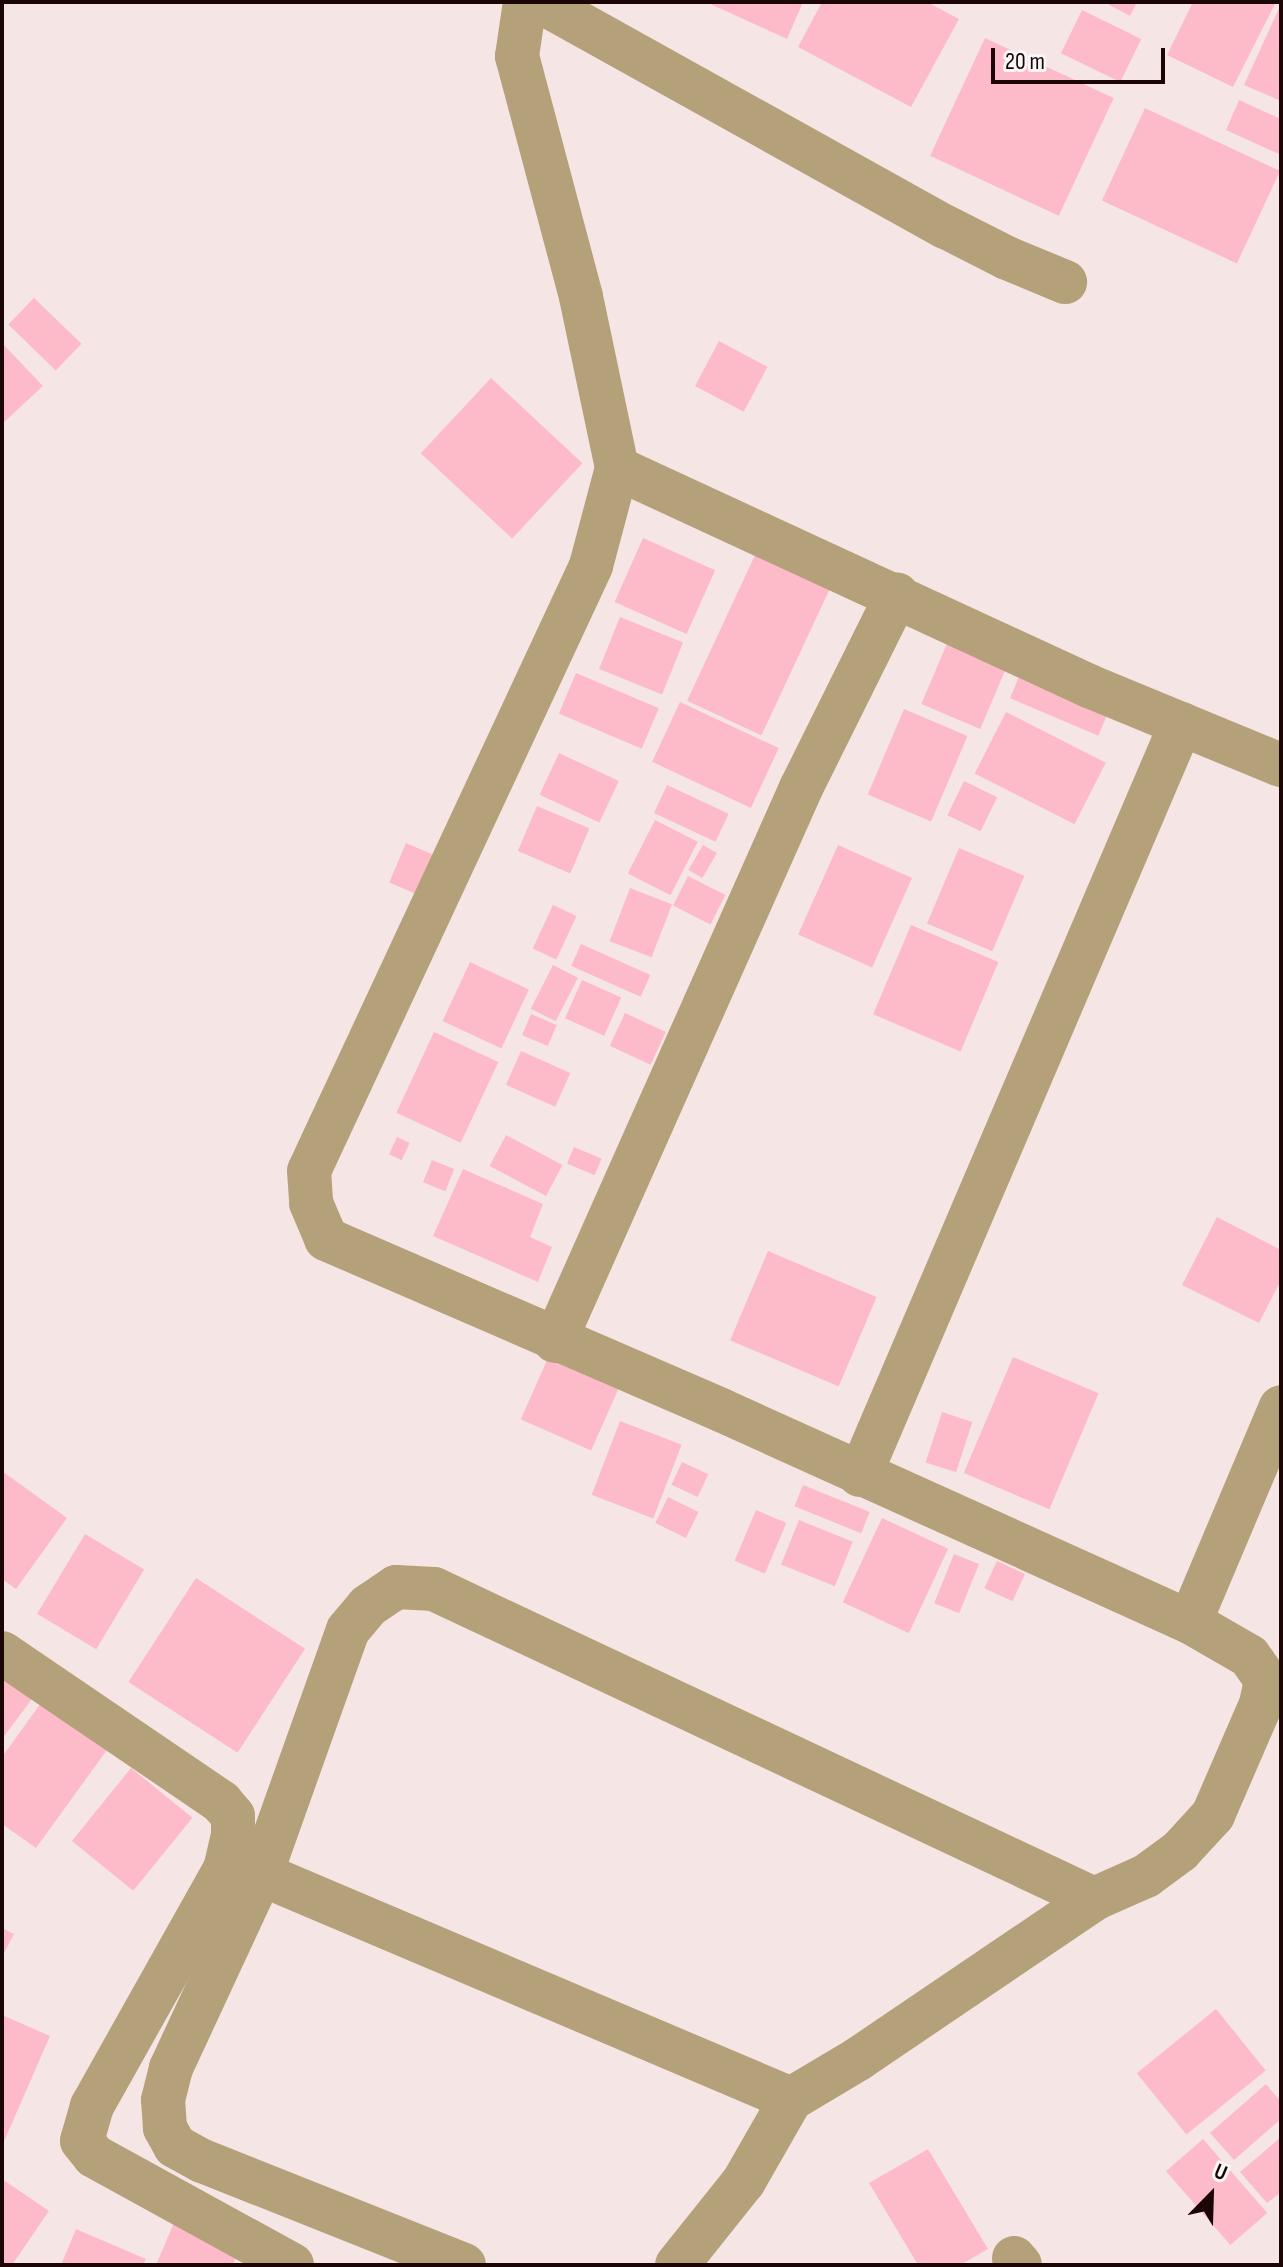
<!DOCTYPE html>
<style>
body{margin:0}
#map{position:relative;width:1283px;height:2267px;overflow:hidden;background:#f5e6e5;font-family:"Sofia Sans Condensed",sans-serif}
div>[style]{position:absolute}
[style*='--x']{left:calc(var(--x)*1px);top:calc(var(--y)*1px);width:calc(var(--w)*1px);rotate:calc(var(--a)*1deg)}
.building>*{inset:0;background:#fdbbca;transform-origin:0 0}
.minor>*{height:44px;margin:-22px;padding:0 22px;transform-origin:22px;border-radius:22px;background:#b5a179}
span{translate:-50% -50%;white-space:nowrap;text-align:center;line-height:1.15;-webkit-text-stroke:6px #f7f7f7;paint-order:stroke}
.frame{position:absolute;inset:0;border:4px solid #1b0505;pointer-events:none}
.north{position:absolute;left:1171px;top:2155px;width:80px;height:80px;-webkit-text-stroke:6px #f7f7f7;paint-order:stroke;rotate:23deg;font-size:22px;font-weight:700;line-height:32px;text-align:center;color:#1b0505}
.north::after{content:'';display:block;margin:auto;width:28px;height:36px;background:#1b0505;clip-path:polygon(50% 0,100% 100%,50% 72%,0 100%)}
.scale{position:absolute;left:991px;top:48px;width:174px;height:36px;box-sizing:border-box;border:4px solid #1b0505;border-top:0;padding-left:10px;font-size:24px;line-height:28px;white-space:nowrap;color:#1b0505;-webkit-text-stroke:6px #f7f7f7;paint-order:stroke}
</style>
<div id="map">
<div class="building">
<i style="clip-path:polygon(706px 2px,803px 2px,787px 39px)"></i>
<i style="clip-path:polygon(822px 2px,927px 2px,959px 19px,911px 107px,798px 47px)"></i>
<i style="clip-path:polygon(1104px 2px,1137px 2px,1130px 16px)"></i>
<i style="clip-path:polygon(1193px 2px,1276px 2px,1233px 87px,1167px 55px)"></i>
<i style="clip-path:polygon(1281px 4px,1281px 101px,1244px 85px)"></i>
<i style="left:1082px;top:10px;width:66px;height:48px;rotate:26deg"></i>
<i style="left:985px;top:38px;width:142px;height:130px;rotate:25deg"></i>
<i style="clip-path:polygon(1239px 100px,1281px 119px,1281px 155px,1226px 130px)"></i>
<i style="left:1145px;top:108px;width:149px;height:102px;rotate:25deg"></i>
<i style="left:34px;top:298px;width:66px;height:37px;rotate:44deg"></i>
<i style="left:719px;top:341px;width:55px;height:51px;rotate:28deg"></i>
<i style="clip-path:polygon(2px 343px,43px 386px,2px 424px)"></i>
<i style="left:491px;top:378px;width:125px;height:103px;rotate:43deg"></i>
<i style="left:643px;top:538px;width:79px;height:70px;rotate:24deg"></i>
<i style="left:756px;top:553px;width:82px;height:163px;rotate:25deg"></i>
<i style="left:620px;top:617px;width:68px;height:56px;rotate:22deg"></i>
<i style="left:951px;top:634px;width:64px;height:76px;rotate:23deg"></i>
<i style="left:1024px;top:665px;width:96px;height:36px;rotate:23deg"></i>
<i style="left:576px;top:673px;width:90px;height:44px;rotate:23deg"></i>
<i style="left:680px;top:702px;width:109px;height:66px;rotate:25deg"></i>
<i style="left:904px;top:709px;width:69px;height:93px;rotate:23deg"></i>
<i style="left:1006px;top:712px;width:112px;height:69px;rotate:27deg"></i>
<i style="left:559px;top:753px;width:66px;height:46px;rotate:25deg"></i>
<i style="left:964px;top:781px;width:37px;height:38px;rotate:26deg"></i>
<i style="left:667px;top:785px;width:68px;height:31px;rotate:25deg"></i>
<i style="left:537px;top:806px;width:57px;height:49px;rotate:23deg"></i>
<i style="left:655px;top:820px;width:48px;height:60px;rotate:27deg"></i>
<i style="left:406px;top:843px;width:40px;height:43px;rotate:23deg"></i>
<i style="left:703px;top:845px;width:16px;height:29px;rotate:30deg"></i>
<i style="left:838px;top:845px;width:81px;height:98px;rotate:24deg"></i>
<i style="left:959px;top:848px;width:71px;height:82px;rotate:23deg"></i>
<i style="left:688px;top:876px;width:42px;height:33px;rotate:27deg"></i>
<i style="left:630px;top:888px;width:45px;height:57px;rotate:21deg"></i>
<i style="left:553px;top:905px;width:26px;height:48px;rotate:25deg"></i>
<i style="left:911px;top:925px;width:95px;height:97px;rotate:23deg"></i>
<i style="left:581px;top:944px;width:76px;height:24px;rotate:24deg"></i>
<i style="left:470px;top:962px;width:65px;height:65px;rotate:25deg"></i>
<i style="left:553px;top:965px;width:28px;height:49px;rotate:27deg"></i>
<i style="left:582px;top:980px;width:43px;height:42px;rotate:24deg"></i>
<i style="left:625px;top:1013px;width:45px;height:36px;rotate:25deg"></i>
<i style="left:531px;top:1014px;width:28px;height:23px;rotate:23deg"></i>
<i style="left:434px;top:1032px;width:71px;height:89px;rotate:25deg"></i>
<i style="left:521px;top:1051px;width:54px;height:37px;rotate:24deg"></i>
<i style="left:506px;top:1135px;width:64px;height:35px;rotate:28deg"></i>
<i style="left:397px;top:1137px;width:14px;height:19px;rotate:25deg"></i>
<i style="left:574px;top:1147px;width:30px;height:18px;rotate:23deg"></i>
<i style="left:432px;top:1160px;width:24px;height:24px;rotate:22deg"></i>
<i style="clip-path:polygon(463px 1169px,543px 1204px,530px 1237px,552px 1247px,538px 1282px,433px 1236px)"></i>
<i style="clip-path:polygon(1217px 1217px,1281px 1250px,1281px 1280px,1259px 1323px,1182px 1285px)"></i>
<i style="left:768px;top:1251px;width:118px;height:97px;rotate:23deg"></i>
<i style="left:1013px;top:1357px;width:93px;height:126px;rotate:23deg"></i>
<i style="left:548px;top:1358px;width:77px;height:67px;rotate:24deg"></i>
<i style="left:942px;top:1412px;width:32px;height:53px;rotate:18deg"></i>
<i style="left:620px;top:1421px;width:66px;height:79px;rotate:21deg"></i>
<i style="left:682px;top:1462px;width:29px;height:25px;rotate:25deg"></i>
<i style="clip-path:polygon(2px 1471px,67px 1518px,16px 1589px,2px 1579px)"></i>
<i style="left:803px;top:1485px;width:72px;height:23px;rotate:22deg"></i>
<i style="left:668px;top:1497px;width:34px;height:29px;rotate:26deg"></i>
<i style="left:756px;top:1510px;width:33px;height:55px;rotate:23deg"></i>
<i style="left:882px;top:1518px;width:73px;height:93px;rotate:25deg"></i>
<i style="left:799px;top:1520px;width:58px;height:48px;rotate:22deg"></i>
<i style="left:85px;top:1534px;width:69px;height:93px;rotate:31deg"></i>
<i style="left:954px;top:1554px;width:27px;height:53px;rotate:22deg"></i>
<i style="left:997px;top:1561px;width:31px;height:30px;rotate:25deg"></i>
<i style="left:196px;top:1578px;width:130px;height:124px;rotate:33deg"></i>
<i style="clip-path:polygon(2px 1664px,38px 1691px,2px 1739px)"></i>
<i style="clip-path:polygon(46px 1696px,112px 1743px,36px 1848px,2px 1824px,2px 1757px)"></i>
<i style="left:131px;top:1768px;width:79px;height:94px;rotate:39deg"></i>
<i style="clip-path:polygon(2px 1928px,14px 1934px,2px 1957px)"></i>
<i style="left:1216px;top:2009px;width:79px;height:102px;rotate:51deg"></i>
<i style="clip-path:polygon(2px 2015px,50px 2036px,2px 2146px)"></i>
<i style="clip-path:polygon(1266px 2084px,1281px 2102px,1281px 2119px,1234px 2160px,1210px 2133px)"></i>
<i style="clip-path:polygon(1281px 2137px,1281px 2192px,1267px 2203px,1240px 2172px)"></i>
<i style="left:1203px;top:2139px;width:98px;height:49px;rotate:49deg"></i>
<i style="clip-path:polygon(928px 2149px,988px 2249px,960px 2265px,918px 2265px,869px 2183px)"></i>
<i style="clip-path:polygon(2px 2179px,49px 2211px,12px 2265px,2px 2265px)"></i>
<i style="clip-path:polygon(176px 2218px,241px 2244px,233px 2265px,156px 2265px)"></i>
<i style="clip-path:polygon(76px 2229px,146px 2259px,143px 2265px,61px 2265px)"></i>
</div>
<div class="minor">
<i style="--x:525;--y:2;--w:55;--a:98.4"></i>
<i style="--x:517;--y:56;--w:249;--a:75.1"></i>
<i style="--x:581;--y:297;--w:175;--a:78.1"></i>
<i style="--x:617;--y:468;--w:101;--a:104.9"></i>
<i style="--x:591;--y:566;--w:667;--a:114.99"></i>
<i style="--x:309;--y:1171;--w:32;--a:86"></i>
<i style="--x:311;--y:1203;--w:39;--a:67"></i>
<i style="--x:326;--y:1239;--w:430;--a:23.4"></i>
<i style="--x:721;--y:1410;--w:515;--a:24.32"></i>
<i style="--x:1190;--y:1622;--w:233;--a:-67.1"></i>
<i style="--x:541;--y:2;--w:463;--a:29.1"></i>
<i style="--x:946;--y:227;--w:68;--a:26.9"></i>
<i style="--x:1007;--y:258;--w:63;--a:22.5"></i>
<i style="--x:617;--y:468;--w:520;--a:24.79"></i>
<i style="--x:1089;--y:686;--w:208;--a:22.4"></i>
<i style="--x:555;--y:1341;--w:605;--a:-66.02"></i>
<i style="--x:801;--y:788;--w:216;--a:-63.6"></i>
<i style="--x:860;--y:1475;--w:817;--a:-66.86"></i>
<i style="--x:2;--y:1653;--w:265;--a:34.2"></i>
<i style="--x:221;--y:1802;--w:18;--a:49"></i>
<i style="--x:233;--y:1816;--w:19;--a:90"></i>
<i style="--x:233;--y:1835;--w:35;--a:103"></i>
<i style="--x:225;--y:1869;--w:272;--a:119.3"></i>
<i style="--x:92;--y:2106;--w:36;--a:106"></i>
<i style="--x:82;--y:2141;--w:19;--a:51"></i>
<i style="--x:94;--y:2156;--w:226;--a:28.8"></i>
<i style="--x:261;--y:1874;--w:576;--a:23"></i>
<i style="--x:1014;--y:2258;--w:9;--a:49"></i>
<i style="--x:464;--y:2265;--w:282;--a:-158.3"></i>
<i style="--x:202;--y:2161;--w:31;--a:-151"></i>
<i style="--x:175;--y:2146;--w:21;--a:-119"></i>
<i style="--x:165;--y:2128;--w:28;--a:-94"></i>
<i style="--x:163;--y:2100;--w:33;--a:-76"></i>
<i style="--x:171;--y:2068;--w:214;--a:-65.1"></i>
<i style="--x:261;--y:1874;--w:259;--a:-70.4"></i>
<i style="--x:348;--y:1630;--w:31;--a:-50"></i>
<i style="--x:368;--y:1606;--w:34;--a:-34"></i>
<i style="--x:396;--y:1587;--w:38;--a:3"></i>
<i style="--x:434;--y:1589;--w:729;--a:25.16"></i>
<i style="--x:677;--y:2265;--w:107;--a:-51.4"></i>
<i style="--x:744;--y:2181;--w:95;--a:-60.2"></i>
<i style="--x:791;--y:2099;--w:78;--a:-30.8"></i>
<i style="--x:858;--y:2059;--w:285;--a:-34.1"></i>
<i style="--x:1094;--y:1899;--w:57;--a:-23.9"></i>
<i style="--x:1146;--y:1876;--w:42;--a:-36.3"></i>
<i style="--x:1180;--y:1851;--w:49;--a:-47.5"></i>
<i style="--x:1213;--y:1815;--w:121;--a:-66.6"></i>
<i style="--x:1261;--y:1704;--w:25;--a:-78"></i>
<i style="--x:1266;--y:1680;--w:29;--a:-125"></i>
<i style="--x:1249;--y:1656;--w:68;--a:-150"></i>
</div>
<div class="frame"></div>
<div class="north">U</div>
<div class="scale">20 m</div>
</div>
